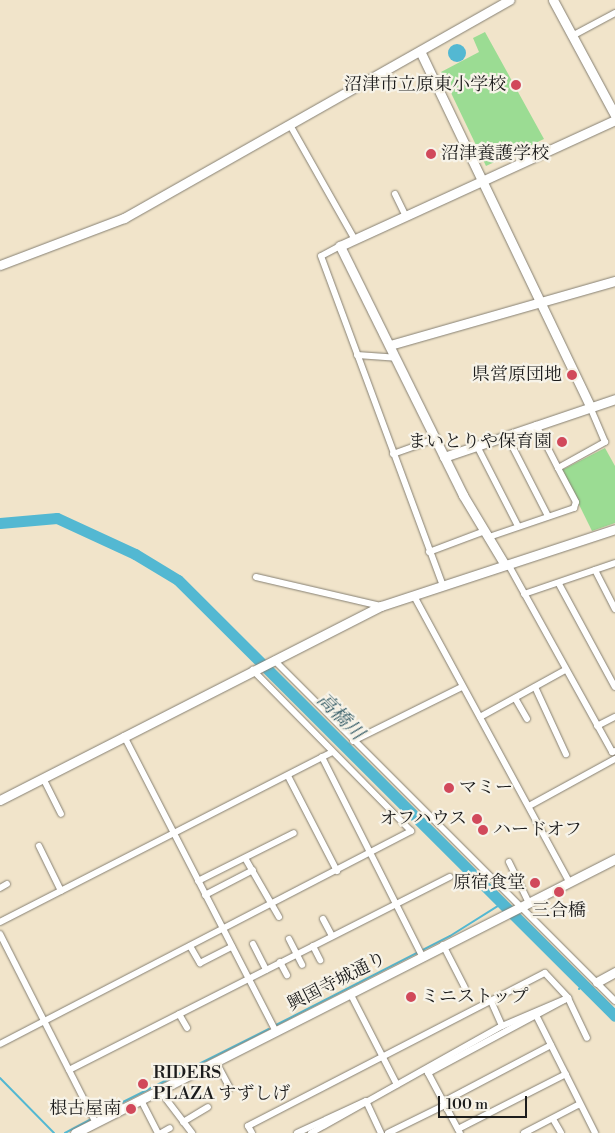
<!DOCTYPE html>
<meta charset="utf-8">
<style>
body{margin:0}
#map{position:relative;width:615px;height:1133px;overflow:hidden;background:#f1e4ca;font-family:"Libre Bodoni","Noto Serif JP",serif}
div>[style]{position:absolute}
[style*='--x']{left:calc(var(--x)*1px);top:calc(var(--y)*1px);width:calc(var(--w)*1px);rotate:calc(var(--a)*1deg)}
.green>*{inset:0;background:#9bdc93}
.water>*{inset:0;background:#53b8d2}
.round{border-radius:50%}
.stream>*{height:2px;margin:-1px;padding:0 1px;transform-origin:1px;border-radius:1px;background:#53b8d2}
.river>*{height:11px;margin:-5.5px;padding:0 5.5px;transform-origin:5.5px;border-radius:5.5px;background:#53b8d2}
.roads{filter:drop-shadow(0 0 1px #868073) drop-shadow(0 0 1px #868073)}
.street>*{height:6px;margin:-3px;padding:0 3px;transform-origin:3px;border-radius:3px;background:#fff}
.secondary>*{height:9px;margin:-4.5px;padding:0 4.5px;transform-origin:4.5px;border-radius:4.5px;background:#fff}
.dots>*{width:14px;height:14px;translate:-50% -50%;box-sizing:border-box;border:2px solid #f7f3e8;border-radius:50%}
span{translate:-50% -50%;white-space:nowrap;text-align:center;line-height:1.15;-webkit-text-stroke:4.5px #f7f3e8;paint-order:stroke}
.poi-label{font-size:18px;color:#1c1c1c}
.right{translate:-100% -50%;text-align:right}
.left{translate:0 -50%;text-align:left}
.street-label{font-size:18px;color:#1c1c1c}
.water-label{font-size:19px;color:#325a65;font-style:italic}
.scale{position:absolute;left:438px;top:1096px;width:89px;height:22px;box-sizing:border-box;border:2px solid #1c1c1c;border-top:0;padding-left:6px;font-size:15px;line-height:18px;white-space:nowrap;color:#1c1c1c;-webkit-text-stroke:4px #f7f3e8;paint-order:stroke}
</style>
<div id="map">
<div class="green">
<i style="clip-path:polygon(485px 32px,544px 139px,486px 166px,441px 72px,479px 52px,473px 38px)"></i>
<i style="clip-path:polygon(605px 448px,615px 466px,615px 523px,592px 531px,562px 470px)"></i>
</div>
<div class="water">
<i class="round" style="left:448px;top:44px;width:18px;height:18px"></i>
</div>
<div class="stream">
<i style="--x:579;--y:989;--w:6;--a:-51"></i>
<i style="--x:276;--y:1025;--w:195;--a:-27.1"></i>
<i style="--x:450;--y:936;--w:60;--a:-32.1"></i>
<i style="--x:0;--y:1078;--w:77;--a:45.5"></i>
<i style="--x:107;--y:1110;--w:181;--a:-26.6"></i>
<i style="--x:65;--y:1133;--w:30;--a:-28"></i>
</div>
<div class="river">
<i style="--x:0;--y:523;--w:57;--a:-5"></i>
<i style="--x:57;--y:518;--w:86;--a:24.8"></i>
<i style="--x:135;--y:554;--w:50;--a:31.2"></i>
<i style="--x:178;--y:580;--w:617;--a:44.93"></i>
</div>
<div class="roads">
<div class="street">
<i style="--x:572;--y:36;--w:49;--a:-28.1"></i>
<i style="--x:290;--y:125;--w:132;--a:60.5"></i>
<i style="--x:395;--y:194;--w:25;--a:64"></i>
<i style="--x:340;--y:246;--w:21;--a:152"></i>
<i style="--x:321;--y:256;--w:351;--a:69.7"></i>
<i style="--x:357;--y:355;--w:39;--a:4"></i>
<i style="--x:536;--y:425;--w:48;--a:62.9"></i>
<i style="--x:507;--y:436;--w:90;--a:62.9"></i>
<i style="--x:477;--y:446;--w:90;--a:62.9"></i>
<i style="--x:393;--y:454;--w:45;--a:-19.7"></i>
<i style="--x:489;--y:537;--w:90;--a:-18.8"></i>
<i style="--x:574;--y:508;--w:6;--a:-72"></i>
<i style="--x:576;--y:502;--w:38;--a:-118"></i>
<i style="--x:558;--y:468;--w:54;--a:-29"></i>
<i style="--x:605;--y:442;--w:39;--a:-113"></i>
<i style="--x:429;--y:552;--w:60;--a:-20.6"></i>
<i style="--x:508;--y:564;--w:215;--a:61"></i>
<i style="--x:612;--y:752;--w:3;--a:-18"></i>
<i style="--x:595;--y:570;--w:44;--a:62.9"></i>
<i style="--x:256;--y:577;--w:128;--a:13.1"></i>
<i style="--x:559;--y:584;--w:117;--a:61.5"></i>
<i style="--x:524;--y:594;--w:96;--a:-18.8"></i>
<i style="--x:414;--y:596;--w:325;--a:61.5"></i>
<i style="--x:274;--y:660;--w:482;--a:45"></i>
<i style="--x:535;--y:687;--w:74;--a:65.2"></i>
<i style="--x:515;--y:698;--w:24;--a:60"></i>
<i style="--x:480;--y:717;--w:97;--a:-28.9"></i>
<i style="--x:597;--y:726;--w:20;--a:-27"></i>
<i style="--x:124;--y:736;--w:333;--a:62.8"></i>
<i style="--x:353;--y:741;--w:122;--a:-26.4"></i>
<i style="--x:322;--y:757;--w:223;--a:63.3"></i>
<i style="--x:288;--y:776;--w:107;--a:62.7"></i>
<i style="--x:43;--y:778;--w:40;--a:63.4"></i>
<i style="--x:529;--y:806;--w:98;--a:-28.7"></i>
<i style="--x:39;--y:846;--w:50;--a:63.9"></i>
<i style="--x:245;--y:858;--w:68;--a:60"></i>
<i style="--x:509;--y:862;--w:46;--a:64"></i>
<i style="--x:198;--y:881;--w:107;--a:-26.6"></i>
<i style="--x:0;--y:888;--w:8;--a:-30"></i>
<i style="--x:205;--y:895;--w:54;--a:-27.5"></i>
<i style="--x:323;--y:919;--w:19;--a:62"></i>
<i style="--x:0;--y:922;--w:373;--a:-27.1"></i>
<i style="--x:0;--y:934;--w:212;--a:63.1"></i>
<i style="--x:289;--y:939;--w:29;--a:63"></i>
<i style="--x:253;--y:944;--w:29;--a:63"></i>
<i style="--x:443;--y:945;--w:48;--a:62.9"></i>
<i style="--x:190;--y:946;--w:20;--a:60"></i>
<i style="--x:200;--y:963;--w:36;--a:-27"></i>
<i style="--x:313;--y:946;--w:16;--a:63"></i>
<i style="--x:280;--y:962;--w:15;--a:62"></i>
<i style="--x:350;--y:993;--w:103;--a:62.9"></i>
<i style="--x:491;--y:1001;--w:27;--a:66"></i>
<i style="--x:179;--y:1014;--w:16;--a:60"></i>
<i style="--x:536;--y:1015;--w:132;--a:63.4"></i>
<i style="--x:0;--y:1044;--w:463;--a:-27.4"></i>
<i style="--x:411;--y:831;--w:226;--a:-134.5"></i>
<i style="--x:216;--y:1062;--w:30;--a:62"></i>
<i style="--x:69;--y:1070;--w:427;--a:-26.9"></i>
<i style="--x:427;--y:1071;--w:70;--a:62"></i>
<i style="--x:428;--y:1073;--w:159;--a:-28.2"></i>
<i style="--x:160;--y:1091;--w:53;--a:52.7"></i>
<i style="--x:141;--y:1100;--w:37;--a:63"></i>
<i style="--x:366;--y:1101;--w:35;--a:65"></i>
<i style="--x:443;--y:1102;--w:122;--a:-27.8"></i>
<i style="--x:553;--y:1119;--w:16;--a:60"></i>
<i style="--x:183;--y:1122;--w:29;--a:-31"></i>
<i style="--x:458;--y:1129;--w:121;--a:-27"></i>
<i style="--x:161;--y:1133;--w:10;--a:-29"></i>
<i style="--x:252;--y:1133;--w:8;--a:-120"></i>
<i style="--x:248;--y:1126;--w:334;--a:-27.3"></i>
<i style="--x:545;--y:973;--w:34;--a:47"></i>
<i style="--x:568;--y:998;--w:44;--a:64.6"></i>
<i style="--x:297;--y:1133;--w:76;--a:-24.9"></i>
<i style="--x:311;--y:1133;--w:219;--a:-29.3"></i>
<i style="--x:502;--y:1026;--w:72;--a:-23"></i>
<i style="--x:388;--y:1133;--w:64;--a:-26.2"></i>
<i style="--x:524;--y:1133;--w:63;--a:-27.4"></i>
</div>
<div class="secondary">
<i style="--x:553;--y:0;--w:131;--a:61.7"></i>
<i style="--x:420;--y:51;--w:394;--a:64.4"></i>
<i style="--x:0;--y:265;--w:133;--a:-20.8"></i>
<i style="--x:124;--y:218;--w:443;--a:-29.5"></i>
<i style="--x:390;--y:345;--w:234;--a:-15.9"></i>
<i style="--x:444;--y:457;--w:181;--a:-18.7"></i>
<i style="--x:505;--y:565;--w:82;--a:-121"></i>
<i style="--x:463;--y:495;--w:278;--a:-116.3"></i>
<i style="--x:340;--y:246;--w:302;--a:-24.6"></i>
<i style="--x:0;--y:800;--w:428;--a:-27"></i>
<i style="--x:381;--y:606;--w:246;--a:-18.2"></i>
<i style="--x:597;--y:982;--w:21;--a:-29"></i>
<i style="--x:75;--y:1133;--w:606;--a:-26.9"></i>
</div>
</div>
<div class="dots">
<i style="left:516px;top:85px;background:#d1495b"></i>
<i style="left:431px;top:154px;background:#d1495b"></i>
<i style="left:572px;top:375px;background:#d1495b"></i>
<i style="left:562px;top:442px;background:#d1495b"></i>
<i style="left:449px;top:788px;background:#d1495b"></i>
<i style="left:477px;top:819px;background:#d1495b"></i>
<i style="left:483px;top:830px;background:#d1495b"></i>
<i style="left:535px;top:883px;background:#d1495b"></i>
<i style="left:559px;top:892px;background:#d1495b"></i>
<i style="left:411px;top:997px;background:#d1495b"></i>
<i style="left:143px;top:1084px;background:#d1495b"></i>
<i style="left:131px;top:1109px;background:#d1495b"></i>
</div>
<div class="poi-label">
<span class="right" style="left:506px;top:85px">沼津市立原東小学校</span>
<span class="left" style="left:441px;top:154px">沼津養護学校</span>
<span class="right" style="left:562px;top:375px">県営原団地</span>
<span class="right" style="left:552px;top:442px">まいとりや保育園</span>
<span class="left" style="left:459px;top:788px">マミー</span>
<span class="right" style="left:467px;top:819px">オフハウス</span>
<span class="left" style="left:493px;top:830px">ハードオフ</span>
<span class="right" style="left:525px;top:883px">原宿食堂</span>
<span style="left:559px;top:911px">三合橋</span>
<span class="left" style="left:421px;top:997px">ミニストップ</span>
<span class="left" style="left:153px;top:1084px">RIDERS<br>PLAZA すずしげ</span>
<span class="right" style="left:121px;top:1109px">根古屋南</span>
</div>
<div class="street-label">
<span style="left:337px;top:982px;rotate:-27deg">興国寺城通り</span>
</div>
<div class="water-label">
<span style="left:340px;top:717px;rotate:45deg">高橋川</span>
</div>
<div class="scale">100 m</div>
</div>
